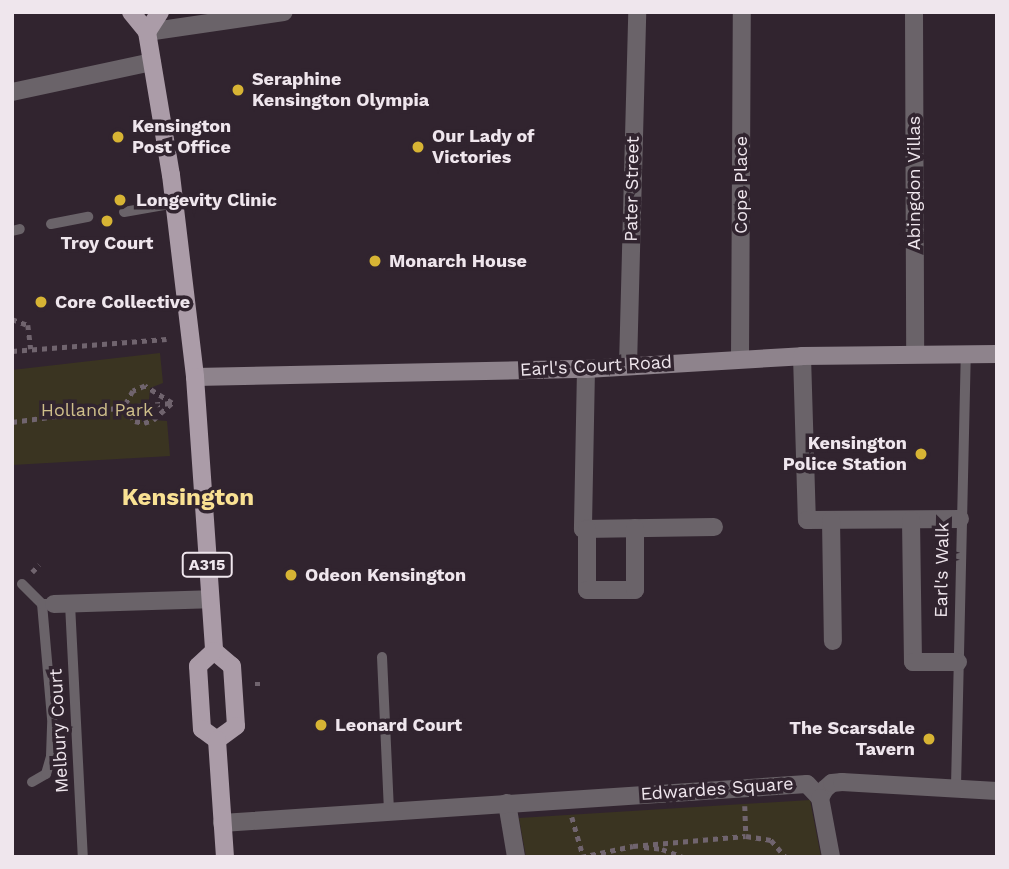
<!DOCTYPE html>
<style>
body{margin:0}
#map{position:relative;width:1009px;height:869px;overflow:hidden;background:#31242f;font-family:"Work Sans",sans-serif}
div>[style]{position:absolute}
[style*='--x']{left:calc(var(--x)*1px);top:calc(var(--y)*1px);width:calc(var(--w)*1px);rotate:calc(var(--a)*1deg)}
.green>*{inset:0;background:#3a3421}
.path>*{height:4.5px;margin-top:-2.25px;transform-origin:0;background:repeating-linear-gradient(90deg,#70646e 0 5px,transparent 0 10px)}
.service>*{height:10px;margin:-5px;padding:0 5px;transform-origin:5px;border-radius:5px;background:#6a6369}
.minor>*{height:18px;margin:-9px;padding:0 9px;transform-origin:9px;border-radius:9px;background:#6a6369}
.secondary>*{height:18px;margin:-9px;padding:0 9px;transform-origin:9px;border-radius:9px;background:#8e838c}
.primary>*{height:18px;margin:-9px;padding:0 9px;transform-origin:9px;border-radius:9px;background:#ab9ca8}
.dots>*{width:19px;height:19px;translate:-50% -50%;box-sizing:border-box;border:4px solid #31242f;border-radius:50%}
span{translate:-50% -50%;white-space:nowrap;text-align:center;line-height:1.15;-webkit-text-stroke:7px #31242f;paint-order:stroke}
.shield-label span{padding:2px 5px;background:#31242f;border:2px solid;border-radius:5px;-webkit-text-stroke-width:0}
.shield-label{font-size:16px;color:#efe6ed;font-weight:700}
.poi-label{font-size:18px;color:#efe6ed;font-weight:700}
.left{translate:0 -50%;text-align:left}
.right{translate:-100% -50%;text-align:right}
.street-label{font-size:18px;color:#efe6ed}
.park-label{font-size:18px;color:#cfbf8b}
.district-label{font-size:24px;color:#f9e193;font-weight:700}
.frame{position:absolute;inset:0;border:14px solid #efe6ed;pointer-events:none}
</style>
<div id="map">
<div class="green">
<i style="clip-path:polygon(160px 353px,163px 383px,150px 388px,148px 412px,153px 420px,167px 421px,170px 456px,12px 465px,12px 370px)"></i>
<i style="clip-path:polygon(810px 800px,821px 857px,526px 857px,519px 818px)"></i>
</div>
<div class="path">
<i style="--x:12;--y:319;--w:17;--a:21"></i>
<i style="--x:28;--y:325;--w:24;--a:83"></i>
<i style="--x:12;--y:351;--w:155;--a:-4.4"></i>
<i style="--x:125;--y:407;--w:47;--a:-4.9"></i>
<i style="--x:12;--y:422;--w:113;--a:-7.6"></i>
<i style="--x:124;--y:407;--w:18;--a:52"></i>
<i style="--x:135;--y:421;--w:9;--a:13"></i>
<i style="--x:144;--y:423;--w:9;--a:-18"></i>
<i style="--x:153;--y:420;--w:25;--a:-42"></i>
<i style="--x:172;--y:403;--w:32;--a:-148"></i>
<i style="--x:145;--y:386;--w:13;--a:157"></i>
<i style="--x:133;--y:391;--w:18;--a:119"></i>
<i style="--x:32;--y:572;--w:10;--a:-45"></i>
<i style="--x:255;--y:684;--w:9;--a:0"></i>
<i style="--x:745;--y:806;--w:29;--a:88"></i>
<i style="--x:572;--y:817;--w:40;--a:74"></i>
<i style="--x:644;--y:847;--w:18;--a:6"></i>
<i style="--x:662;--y:849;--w:22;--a:21"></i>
<i style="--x:581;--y:857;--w:53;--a:-11.9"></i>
<i style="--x:633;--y:846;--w:113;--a:-5.1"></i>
<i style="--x:746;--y:836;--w:25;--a:9"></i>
<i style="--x:771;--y:840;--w:23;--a:49"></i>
</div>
<div class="service">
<i style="--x:124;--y:212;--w:52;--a:-10"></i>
<i style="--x:51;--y:224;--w:38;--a:-11"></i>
<i style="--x:12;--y:231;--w:8;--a:-14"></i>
<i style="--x:22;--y:584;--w:28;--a:45"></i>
<i style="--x:70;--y:604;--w:253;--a:87.1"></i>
<i style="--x:382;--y:657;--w:154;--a:87.4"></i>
<i style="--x:32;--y:782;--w:16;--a:-30"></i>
<i style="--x:46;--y:774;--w:19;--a:-74"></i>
<i style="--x:51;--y:756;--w:38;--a:-88"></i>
<i style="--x:52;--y:718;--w:114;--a:-95"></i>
<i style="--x:42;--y:604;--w:12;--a:0"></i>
<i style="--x:956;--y:786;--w:431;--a:-88.7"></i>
</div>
<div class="minor">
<i style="--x:914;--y:12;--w:342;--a:89.8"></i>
<i style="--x:147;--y:32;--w:138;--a:-8.3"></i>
<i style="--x:12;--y:92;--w:143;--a:-12.1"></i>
<i style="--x:802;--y:356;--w:164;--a:88.3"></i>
<i style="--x:807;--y:520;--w:153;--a:-0.4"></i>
<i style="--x:740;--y:358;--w:346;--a:-89.7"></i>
<i style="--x:628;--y:366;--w:354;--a:-88.5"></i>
<i style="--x:586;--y:369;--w:160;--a:91.1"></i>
<i style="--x:583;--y:529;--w:131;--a:-0.9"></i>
<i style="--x:831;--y:520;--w:121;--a:89.1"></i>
<i style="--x:911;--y:520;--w:142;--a:89.2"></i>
<i style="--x:913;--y:662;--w:45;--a:0"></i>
<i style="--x:587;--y:529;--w:61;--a:90"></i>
<i style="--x:587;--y:590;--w:48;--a:0"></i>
<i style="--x:635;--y:590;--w:62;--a:-90"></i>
<i style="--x:54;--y:604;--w:155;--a:-1.8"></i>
<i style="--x:820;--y:798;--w:10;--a:-61"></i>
<i style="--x:825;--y:789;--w:9;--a:-41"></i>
<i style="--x:832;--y:783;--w:10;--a:-6"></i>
<i style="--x:842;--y:782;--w:155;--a:3.3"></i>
<i style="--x:507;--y:803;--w:55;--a:80.5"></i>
<i style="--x:222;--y:823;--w:586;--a:-3.81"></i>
<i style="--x:807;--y:784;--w:19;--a:47"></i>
<i style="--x:820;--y:798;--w:60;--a:79.4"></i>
</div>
<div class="secondary">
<i style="--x:195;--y:377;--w:391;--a:-1.2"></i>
<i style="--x:586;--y:369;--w:216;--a:-3.4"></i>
<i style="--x:802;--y:356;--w:195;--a:-0.6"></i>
</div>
<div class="primary">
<i style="--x:131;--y:12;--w:26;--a:51"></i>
<i style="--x:147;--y:32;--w:145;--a:80.5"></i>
<i style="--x:171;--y:175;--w:203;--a:83.2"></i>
<i style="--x:195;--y:377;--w:275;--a:86"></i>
<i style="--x:214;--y:651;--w:23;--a:40"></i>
<i style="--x:232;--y:666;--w:60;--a:86.2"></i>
<i style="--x:236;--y:726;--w:24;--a:144"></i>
<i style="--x:147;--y:32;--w:24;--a:-57"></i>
<i style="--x:214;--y:651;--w:22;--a:137"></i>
<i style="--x:198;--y:666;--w:63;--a:86.4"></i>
<i style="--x:202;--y:729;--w:19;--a:36"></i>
<i style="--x:217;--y:740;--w:117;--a:86.1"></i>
</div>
<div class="dots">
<i style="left:238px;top:90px;background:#d7b434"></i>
<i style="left:118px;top:137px;background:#d7b434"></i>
<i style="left:418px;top:147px;background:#d7b434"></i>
<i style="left:120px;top:200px;background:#d7b434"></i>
<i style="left:107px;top:221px;background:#d7b434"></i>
<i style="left:375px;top:261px;background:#d7b434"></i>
<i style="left:41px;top:302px;background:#d7b434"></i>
<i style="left:921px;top:454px;background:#d7b434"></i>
<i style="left:291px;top:575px;background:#d7b434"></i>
<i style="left:321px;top:725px;background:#d7b434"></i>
<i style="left:929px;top:739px;background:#d7b434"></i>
</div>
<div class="shield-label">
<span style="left:207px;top:565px">A315</span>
</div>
<div class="poi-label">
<span class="left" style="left:252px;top:90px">Seraphine<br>Kensington Olympia</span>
<span class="left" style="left:132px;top:137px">Kensington<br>Post Office</span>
<span class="left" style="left:432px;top:147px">Our Lady of<br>Victories</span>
<span class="left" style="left:136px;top:200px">Longevity Clinic</span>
<span style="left:107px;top:243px">Troy Court</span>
<span class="left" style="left:389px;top:261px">Monarch House</span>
<span class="left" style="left:55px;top:302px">Core Collective</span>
<span class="right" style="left:907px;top:454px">Kensington<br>Police Station</span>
<span class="left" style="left:305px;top:575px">Odeon Kensington</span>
<span class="left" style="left:335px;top:725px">Leonard Court</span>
<span class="right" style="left:915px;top:739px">The Scarsdale<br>Tavern</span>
</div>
<div class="street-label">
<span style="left:914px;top:183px;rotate:-90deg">Abingdon Villas</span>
<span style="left:741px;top:185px;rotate:-90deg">Cope Place</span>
<span style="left:632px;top:189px;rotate:-89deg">Pater Street</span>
<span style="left:596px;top:366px;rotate:-3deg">Earl's Court Road</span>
<span style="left:942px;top:570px;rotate:-89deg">Earl's Walk</span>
<span style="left:59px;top:731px;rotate:-93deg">Melbury Court</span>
<span style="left:717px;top:789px;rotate:-4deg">Edwardes Square</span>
</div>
<div class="park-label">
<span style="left:97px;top:410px">Holland Park</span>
</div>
<div class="district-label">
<span style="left:188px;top:498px">Kensington</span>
</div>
<div class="frame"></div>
</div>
